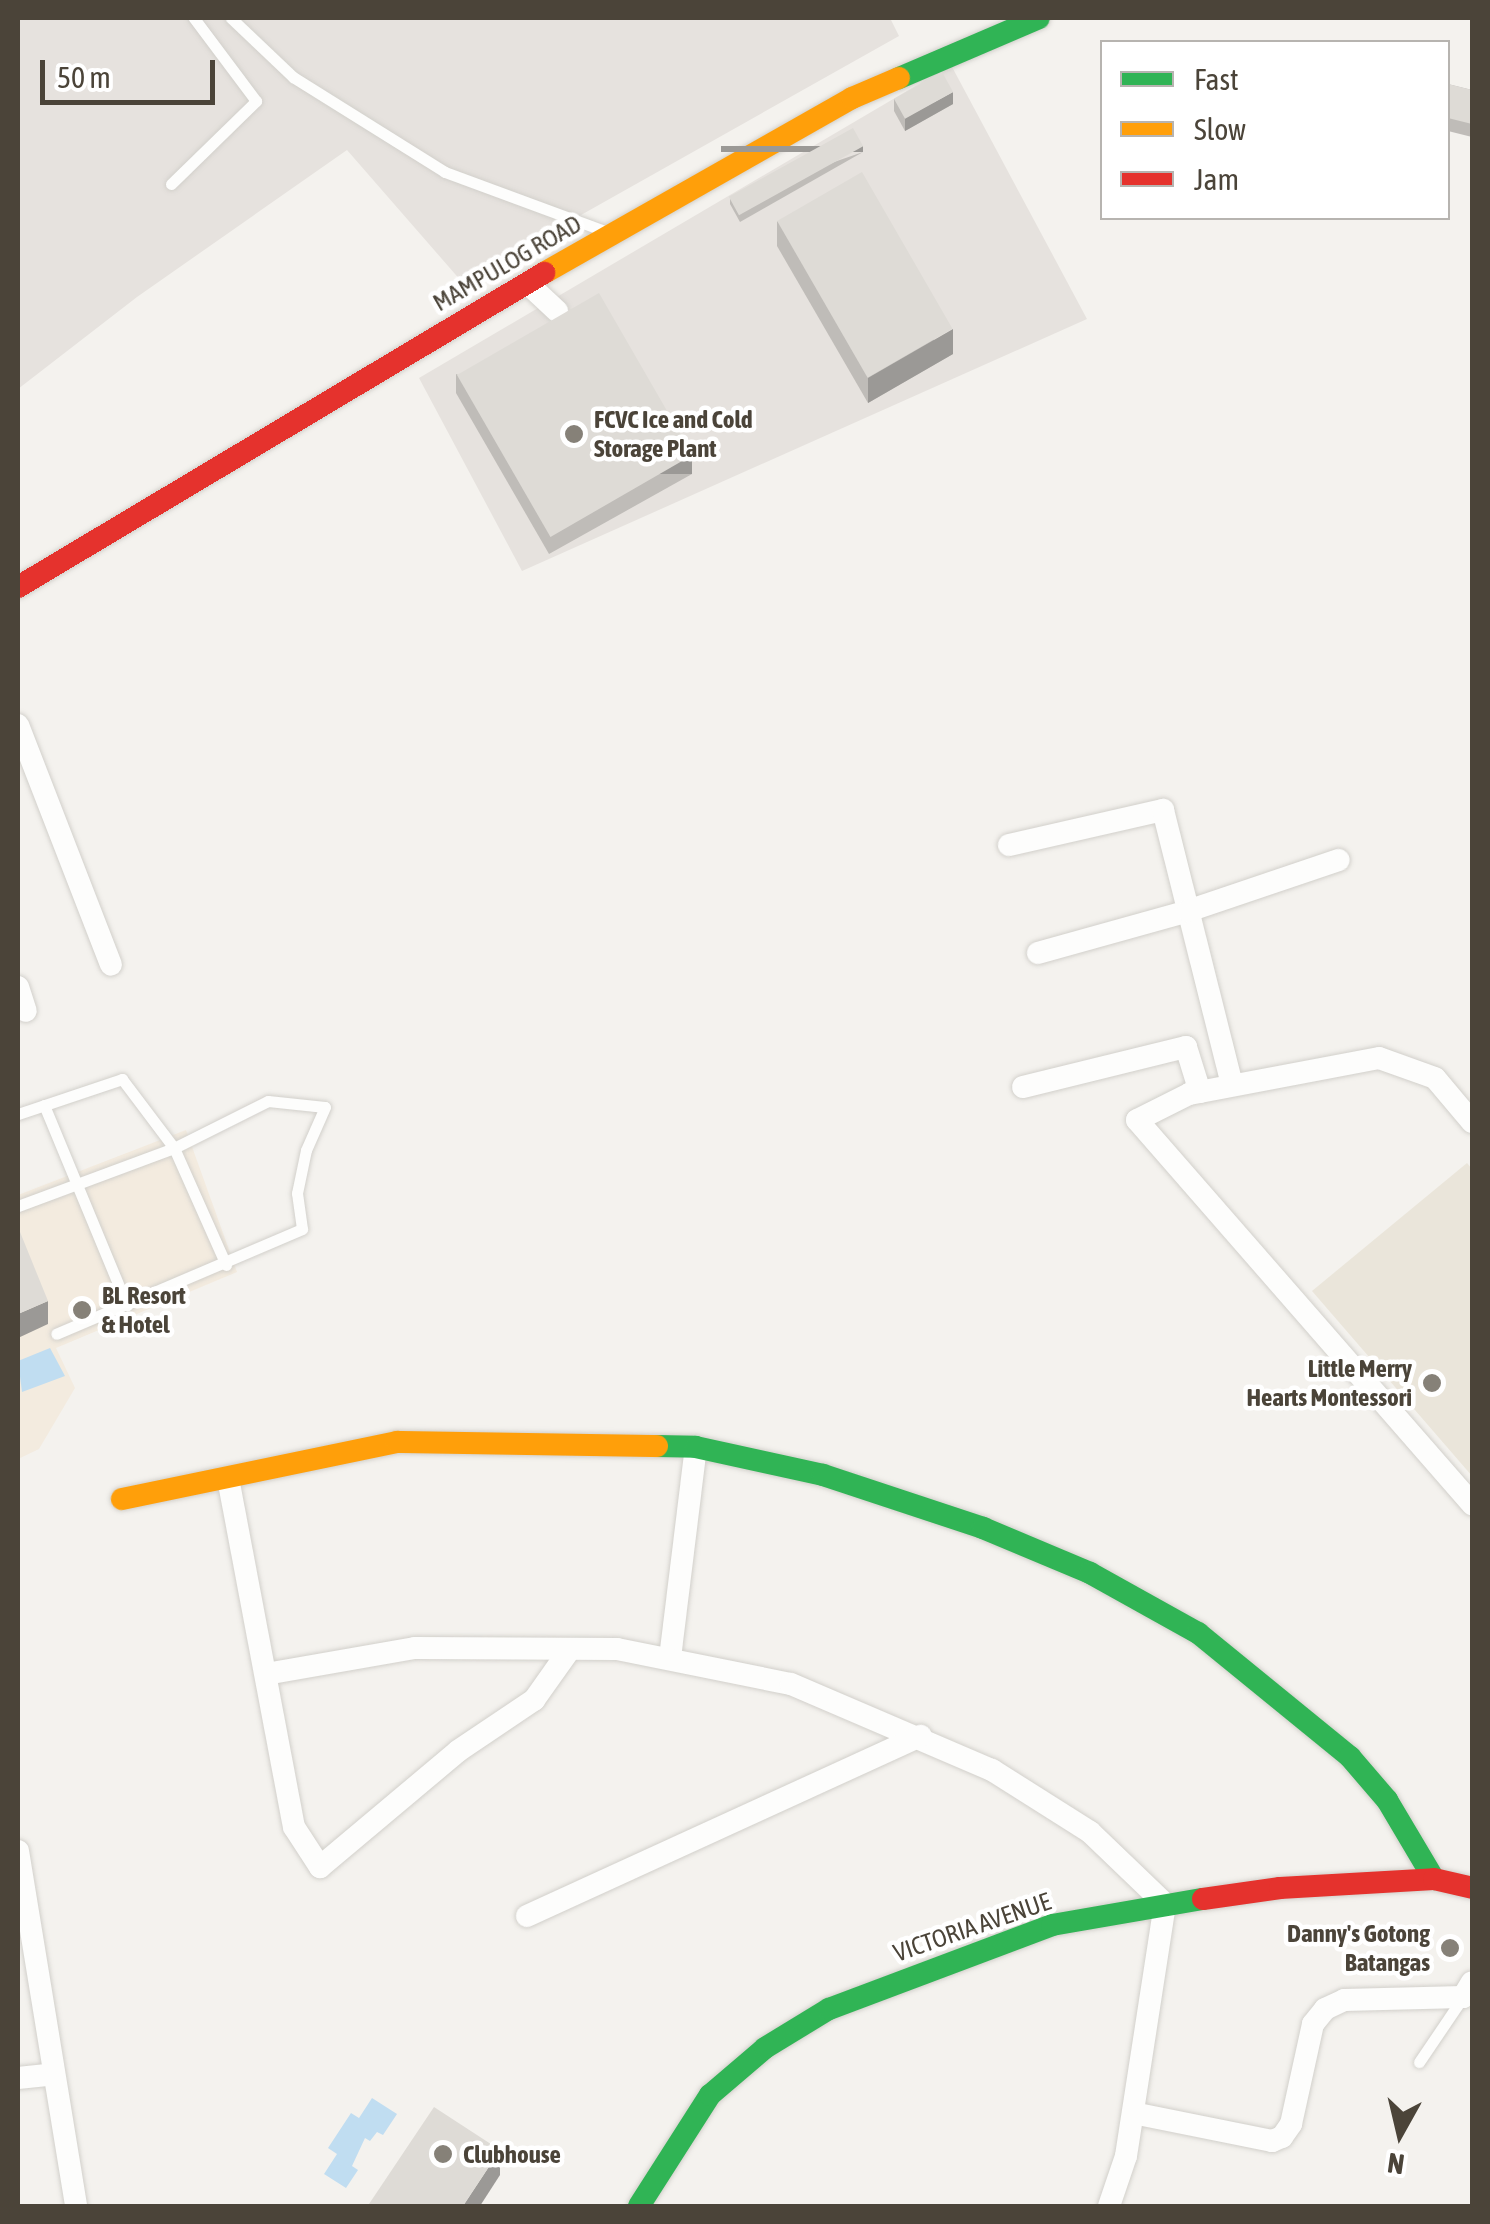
<!DOCTYPE html>
<style>
body{margin:0}
#map{position:relative;width:1490px;height:2224px;overflow:hidden;background:#f4f2ee;font-family:"Asap Condensed",sans-serif}
div>[style]{position:absolute}
[style*='--x']{left:calc(var(--x)*1px);top:calc(var(--y)*1px);width:calc(var(--w)*1px);rotate:calc(var(--a)*1deg)}
.commercial>*{inset:0;background:#f3ebdf}
.industrial>*{inset:0;background:#e6e2de}
.education>*{inset:0;background:#eae5da}
.water>*{inset:0;background:#c0ddf1}
.roads{filter:drop-shadow(0 0 2px #d2d0cb) drop-shadow(0 0 2px #d2d0cb)}
.lane>*{height:11px;margin:-5.5px;padding:0 5.5px;transform-origin:5.5px;border-radius:5.5px;background:#fdfdfc}
.street>*{height:22px;margin:-11px;padding:0 11px;transform-origin:11px;border-radius:11px;background:#fdfdfc}
.fast>*{height:22px;margin:-11px;padding:0 11px;transform-origin:11px;border-radius:11px;background:#30b455}
.slow>*{height:22px;margin:-11px;padding:0 11px;transform-origin:11px;border-radius:11px;background:#ff9f0a}
.jam>*{height:22px;margin:-11px;padding:0 11px;transform-origin:11px;border-radius:11px;background:#e5322d}
.wall>*{inset:0;background:#bfbcb8}
.shaded-wall>*{inset:0;background:#9b9996;transform-origin:0 0}
.building>*{inset:0;background:#dedbd6;transform-origin:0 0}
.dots>*{width:28px;height:28px;translate:-50% -50%;box-sizing:border-box;border:5px solid #fff;border-radius:50%}
span{translate:-50% -50%;white-space:nowrap;text-align:center;line-height:1.15;-webkit-text-stroke:9px #fff;paint-order:stroke}
.street-label{font-size:25px;color:#4b4439}
.poi-label{font-size:25px;color:#4b4439;font-weight:700}
.left{translate:0 -50%;text-align:left}
.right{translate:-100% -50%;text-align:right}
.frame{position:absolute;inset:0;border:20px solid #4b4439;pointer-events:none}
.legend{position:absolute;left:1100px;top:40px;width:350px;height:180px;box-sizing:border-box;background:#fff;border:2px solid #b7b4b0;margin:0;padding:12px 18px;list-style:none;font-size:30px;color:#4b4439}
.legend li{display:flex;align-items:center;gap:20px;height:50px}
.legend b{width:50px;border:2px solid #b7b4b0}
.north{position:absolute;left:1350px;top:2084px;width:100px;height:100px;-webkit-text-stroke:8px #fff;paint-order:stroke;rotate:188deg;font-size:28px;font-weight:700;line-height:40px;text-align:center;color:#4b4439}
.north::after{content:'';display:block;margin:auto;width:35px;height:45px;background:#4b4439;clip-path:polygon(50% 0,100% 100%,50% 72%,0 100%)}
.scale{position:absolute;left:40px;top:60px;width:175px;height:45px;box-sizing:border-box;border:5px solid #4b4439;border-top:0;padding-left:12px;font-size:30px;line-height:35px;white-space:nowrap;color:#4b4439;-webkit-text-stroke:8px #fff;paint-order:stroke}
</style>
<div id="map">
<div class="commercial">
<i style="clip-path:polygon(186px 1130px,237px 1272px,56px 1348px,75px 1388px,39px 1449px,18px 1459px,18px 1195px)"></i>
</div>
<div class="industrial">
<i style="clip-path:polygon(18px 18px,890px 18px,899px 36px,462px 282px,347px 150px,137px 297px,18px 389px)"></i>
<i style="clip-path:polygon(951px 65px,1087px 319px,522px 571px,419px 378px)"></i>
</div>
<div class="education">
<i style="clip-path:polygon(1467px 1163px,1472px 1169px,1472px 1476px,1312px 1291px)"></i>
</div>
<div class="water">
<i style="clip-path:polygon(50px 1348px,65px 1376px,22px 1392px,18px 1361px)"></i>
<i style="clip-path:polygon(372px 2098px,397px 2114px,383px 2135px,377px 2132px,370px 2141px,365px 2138px,352px 2166px,358px 2170px,346px 2188px,324px 2174px,337px 2154px,328px 2148px,351px 2113px,359px 2118px)"></i>
</div>
<div class="roads">
<div class="lane">
<i style="--x:231;--y:18;--w:86;--a:43.6"></i>
<i style="--x:293;--y:77;--w:179;--a:32"></i>
<i style="--x:445;--y:172;--w:173;--a:20.3"></i>
<i style="--x:171;--y:184;--w:119;--a:-44.3"></i>
<i style="--x:256;--y:101;--w:104;--a:-126.8"></i>
<i style="--x:44;--y:1105;--w:217;--a:67.5"></i>
<i style="--x:18;--y:1114;--w:110;--a:-18.6"></i>
<i style="--x:122;--y:1079;--w:86;--a:53"></i>
<i style="--x:174;--y:1148;--w:128;--a:66"></i>
<i style="--x:18;--y:1206;--w:166;--a:-20.4"></i>
<i style="--x:174;--y:1148;--w:105;--a:-26.6"></i>
<i style="--x:268;--y:1101;--w:57;--a:6"></i>
<i style="--x:325;--y:1107;--w:47;--a:113.8"></i>
<i style="--x:306;--y:1150;--w:44;--a:101.8"></i>
<i style="--x:297;--y:1193;--w:36;--a:82"></i>
<i style="--x:302;--y:1229;--w:267;--a:156.9"></i>
<i style="--x:1419;--y:2062;--w:78;--a:-55.9"></i>
</div>
<div class="street">
<i style="--x:527;--y:283;--w:41;--a:43"></i>
<i style="--x:18;--y:725;--w:257;--a:68.8"></i>
<i style="--x:1009;--y:845;--w:158;--a:-12.8"></i>
<i style="--x:1163;--y:810;--w:283;--a:75.9"></i>
<i style="--x:1038;--y:953;--w:156;--a:-15.6"></i>
<i style="--x:1188;--y:911;--w:159;--a:-18.7"></i>
<i style="--x:18;--y:987;--w:25;--a:72"></i>
<i style="--x:1023;--y:1087;--w:168;--a:-13.8"></i>
<i style="--x:1186;--y:1047;--w:47;--a:72.7"></i>
<i style="--x:1472;--y:1122;--w:57;--a:-130.1"></i>
<i style="--x:1435;--y:1078;--w:59;--a:-160.3"></i>
<i style="--x:1379;--y:1058;--w:193;--a:169.3"></i>
<i style="--x:1189;--y:1094;--w:58;--a:153.4"></i>
<i style="--x:1137;--y:1120;--w:510;--a:48.9"></i>
<i style="--x:228;--y:1478;--w:355;--a:79.3"></i>
<i style="--x:294;--y:1827;--w:48;--a:57"></i>
<i style="--x:320;--y:1867;--w:180;--a:-40"></i>
<i style="--x:458;--y:1751;--w:92;--a:-33.9"></i>
<i style="--x:534;--y:1700;--w:59;--a:-54.7"></i>
<i style="--x:670;--y:1658;--w:213;--a:-83"></i>
<i style="--x:266;--y:1674;--w:151;--a:-9.9"></i>
<i style="--x:415;--y:1648;--w:202;--a:0.3"></i>
<i style="--x:617;--y:1649;--w:177;--a:11.4"></i>
<i style="--x:791;--y:1684;--w:219;--a:23.2"></i>
<i style="--x:992;--y:1770;--w:116;--a:32.3"></i>
<i style="--x:1090;--y:1832;--w:104;--a:43.8"></i>
<i style="--x:1165;--y:1904;--w:255;--a:98.8"></i>
<i style="--x:1126;--y:2156;--w:53;--a:108.8"></i>
<i style="--x:18;--y:1851;--w:360;--a:80.7"></i>
<i style="--x:527;--y:1916;--w:433;--a:-24.6"></i>
<i style="--x:18;--y:2078;--w:36;--a:-6"></i>
<i style="--x:1133;--y:2113;--w:142;--a:11.4"></i>
<i style="--x:1272;--y:2141;--w:11;--a:-22"></i>
<i style="--x:1282;--y:2137;--w:16;--a:-55"></i>
<i style="--x:1291;--y:2124;--w:102;--a:-77.6"></i>
<i style="--x:1313;--y:2024;--w:19;--a:-51"></i>
<i style="--x:1325;--y:2009;--w:21;--a:-25"></i>
<i style="--x:1344;--y:2000;--w:119;--a:-1.4"></i>
<i style="--x:1463;--y:1997;--w:17;--a:-59"></i>
</div>
<div class="fast">
<i style="--x:899;--y:78;--w:152;--a:-23.2"></i>
<i style="--x:657;--y:1446;--w:39;--a:1"></i>
<i style="--x:696;--y:1447;--w:130;--a:12.4"></i>
<i style="--x:823;--y:1475;--w:169;--a:18.3"></i>
<i style="--x:983;--y:1528;--w:116;--a:22.8"></i>
<i style="--x:1090;--y:1573;--w:124;--a:29.1"></i>
<i style="--x:1198;--y:1633;--w:196;--a:39.2"></i>
<i style="--x:1350;--y:1757;--w:57;--a:49.3"></i>
<i style="--x:1387;--y:1800;--w:92;--a:59.3"></i>
<i style="--x:639;--y:2206;--w:132;--a:-57.4"></i>
<i style="--x:710;--y:2095;--w:72;--a:-40.5"></i>
<i style="--x:765;--y:2048;--w:75;--a:-31.4"></i>
<i style="--x:829;--y:2009;--w:238;--a:-20.6"></i>
<i style="--x:1052;--y:1925;--w:153;--a:-9.8"></i>
</div>
<div class="slow">
<i style="--x:544;--y:273;--w:354;--a:-29.6"></i>
<i style="--x:852;--y:98;--w:51;--a:-23.1"></i>
<i style="--x:122;--y:1499;--w:281;--a:-11.7"></i>
<i style="--x:397;--y:1442;--w:260;--a:0.9"></i>
</div>
<div class="jam">
<i style="--x:18;--y:587;--w:613;--a:-30.84"></i>
<i style="--x:1203;--y:1899;--w:78;--a:-8.1"></i>
<i style="--x:1280;--y:1888;--w:154;--a:-3.3"></i>
<i style="--x:1434;--y:1879;--w:39;--a:13"></i>
</div>
</div>
<div class="wall">
<i style="clip-path:polygon(1448px 84px,1472px 90px,1472px 137px,1448px 131px)"></i>
<i style="clip-path:polygon(894px 99px,953px 104px,905px 131px,894px 111px)"></i>
<i style="clip-path:polygon(863px 152px,740px 222px,730px 204px,730px 198px)"></i>
<i style="clip-path:polygon(777px 221px,953px 354px,868px 403px,777px 246px)"></i>
<i style="clip-path:polygon(456px 374px,692px 474px,549px 554px,456px 393px)"></i>
</div>
<div class="shaded-wall">
<i style="clip-path:polygon(953px 92px,953px 104px,905px 131px,905px 118px)"></i>
<i style="left:863px;top:146px;width:6px;height:142px;rotate:90deg"></i>
<i style="clip-path:polygon(953px 329px,953px 354px,868px 403px,868px 378px)"></i>
<i style="left:692px;top:455px;width:19px;height:164px;rotate:90deg"></i>
<i style="clip-path:polygon(48px 1301px,48px 1324px,18px 1338px,18px 1314px)"></i>
<i style="clip-path:polygon(500px 2150px,500px 2175px,480px 2206px,463px 2206px)"></i>
</div>
<div class="building">
<i style="left:942px;top:72px;width:23px;height:55px;rotate:61deg"></i>
<i style="clip-path:polygon(1448px 84px,1472px 90px,1472px 124px,1448px 118px)"></i>
<i style="left:853px;top:128px;width:21px;height:142px;rotate:61deg"></i>
<i style="left:862px;top:172px;width:181px;height:98px;rotate:60deg"></i>
<i style="left:599px;top:293px;width:187px;height:164px;rotate:60deg"></i>
<i style="clip-path:polygon(18px 1227px,48px 1301px,18px 1314px)"></i>
<i style="clip-path:polygon(434px 2107px,500px 2150px,463px 2206px,374px 2206px,369px 2204px)"></i>
</div>
<div class="dots">
<i style="left:574px;top:434px;background:#868178"></i>
<i style="left:82px;top:1310px;background:#868178"></i>
<i style="left:1432px;top:1383px;background:#868178"></i>
<i style="left:1450px;top:1948px;background:#868178"></i>
<i style="left:443px;top:2154px;background:#868178"></i>
</div>
<div class="street-label">
<span style="left:507px;top:263px;rotate:-30deg">MAMPULOG ROAD</span>
<span style="left:972px;top:1927px;rotate:-19deg">VICTORIA AVENUE</span>
</div>
<div class="poi-label">
<span class="left" style="left:594px;top:434px">FCVC Ice and Cold<br>Storage Plant</span>
<span class="left" style="left:102px;top:1310px">BL Resort<br>&amp; Hotel</span>
<span class="right" style="left:1412px;top:1383px">Little Merry<br>Hearts Montessori</span>
<span class="right" style="left:1430px;top:1948px">Danny's Gotong<br>Batangas</span>
<span class="left" style="left:463px;top:2154px">Clubhouse</span>
</div>
<div class="frame"></div>
<ul class="legend">
<li><b style="height:12px;background:#30b455"></b>Fast</li>
<li><b style="height:12px;background:#ff9f0a"></b>Slow</li>
<li><b style="height:12px;background:#e5322d"></b>Jam</li>
</ul>
<div class="north">N</div>
<div class="scale">50 m</div>
</div>
